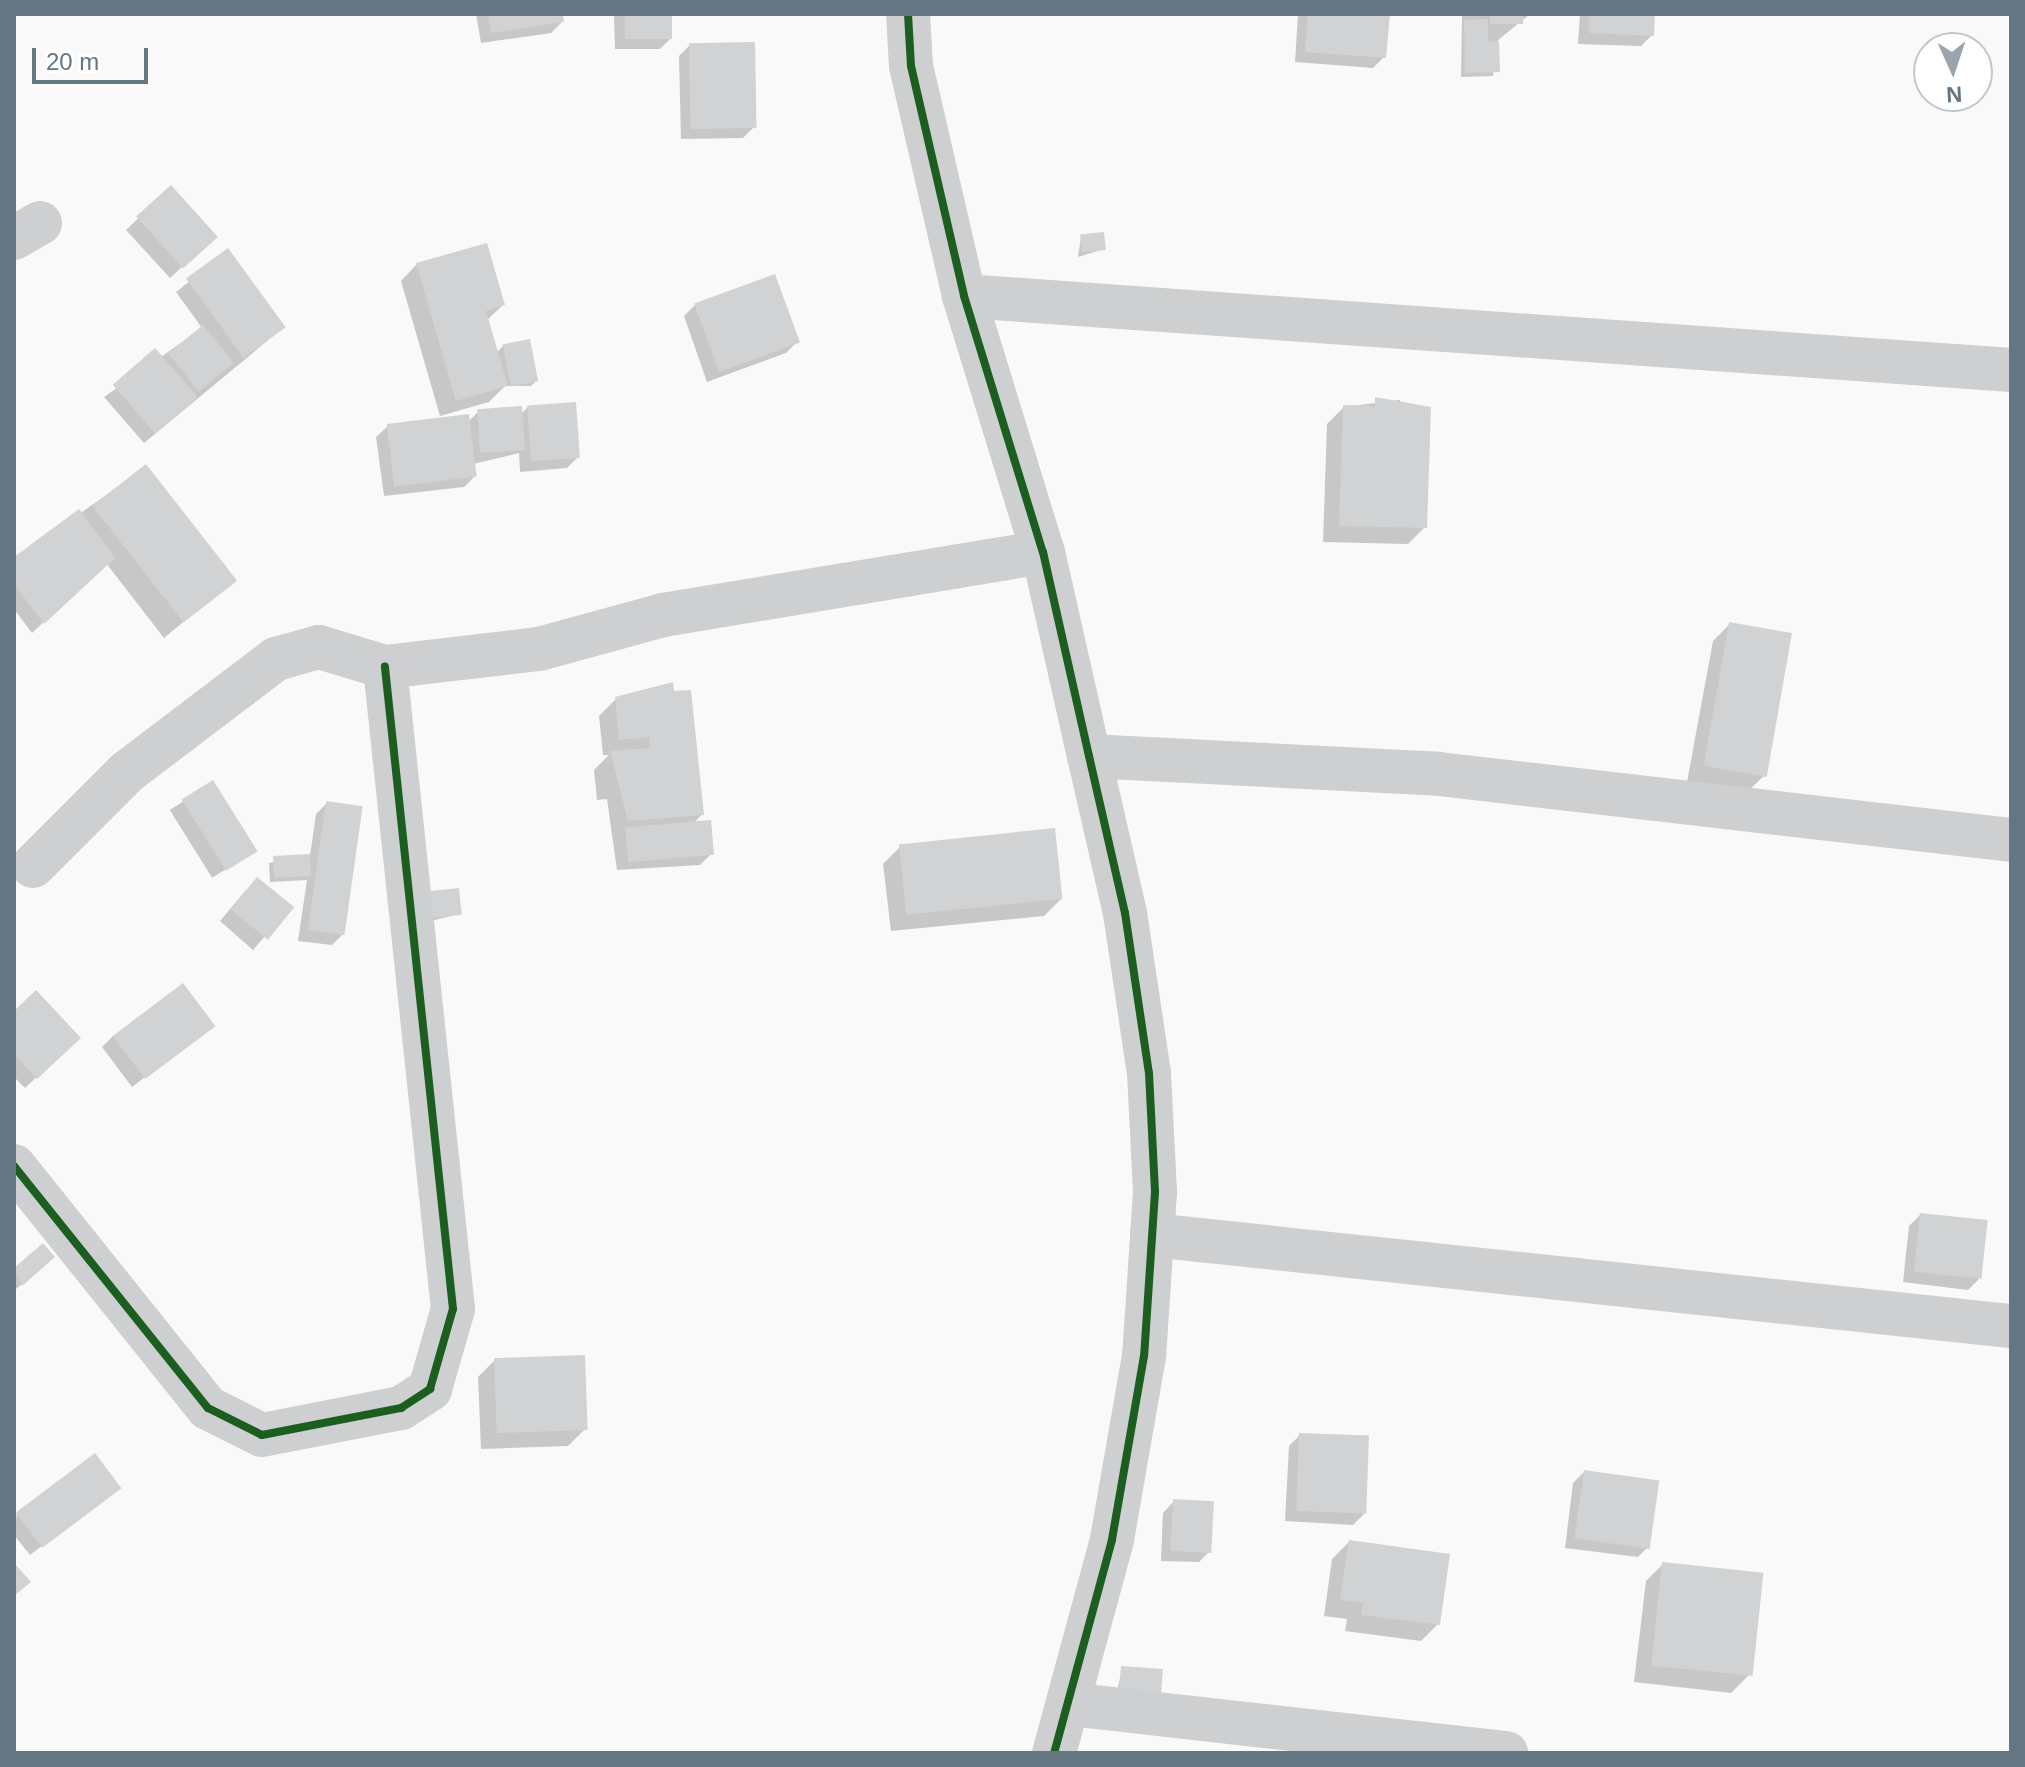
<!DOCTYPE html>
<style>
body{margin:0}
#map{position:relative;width:2025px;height:1767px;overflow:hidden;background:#f9f9f9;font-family:Helvetica,sans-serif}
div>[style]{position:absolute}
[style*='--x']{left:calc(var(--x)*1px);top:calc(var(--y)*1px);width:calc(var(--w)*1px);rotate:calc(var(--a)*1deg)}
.shadow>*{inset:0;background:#0003;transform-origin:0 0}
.building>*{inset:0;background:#d0d2d3;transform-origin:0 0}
.minor>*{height:44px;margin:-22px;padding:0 22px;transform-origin:22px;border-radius:22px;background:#cecfd0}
.cycleway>*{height:8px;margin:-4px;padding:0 4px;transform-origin:4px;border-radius:4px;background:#1b5e20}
span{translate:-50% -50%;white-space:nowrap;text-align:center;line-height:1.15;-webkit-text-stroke:8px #fff;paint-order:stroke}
.frame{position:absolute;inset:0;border:16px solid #657683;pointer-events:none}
.north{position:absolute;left:1913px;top:32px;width:80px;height:80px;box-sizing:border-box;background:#fff;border:2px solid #c1c8cd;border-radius:50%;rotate:177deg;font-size:22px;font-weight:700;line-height:32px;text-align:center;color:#657683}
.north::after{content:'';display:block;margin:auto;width:28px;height:36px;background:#99a4ac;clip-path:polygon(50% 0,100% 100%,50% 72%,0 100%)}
.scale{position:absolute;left:32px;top:48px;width:116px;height:36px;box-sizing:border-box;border:4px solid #657683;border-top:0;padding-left:10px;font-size:24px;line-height:28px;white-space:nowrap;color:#657683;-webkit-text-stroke:6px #fff;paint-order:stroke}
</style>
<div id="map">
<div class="shadow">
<i style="clip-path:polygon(476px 14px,561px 14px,562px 22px,551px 33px,481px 43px)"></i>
<i style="clip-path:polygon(614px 14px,670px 14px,671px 38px,660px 49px,615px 49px)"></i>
<i style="clip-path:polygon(1298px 14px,1388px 14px,1384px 57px,1373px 68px,1295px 62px)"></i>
<i style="clip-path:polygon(1462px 14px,1530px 14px,1497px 41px,1493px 76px,1461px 77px)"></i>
<i style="clip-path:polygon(1580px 14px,1653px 14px,1652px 35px,1641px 46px,1578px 44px)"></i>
<i style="clip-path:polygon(690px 45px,754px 127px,743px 138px,681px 139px,679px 56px)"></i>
<i style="clip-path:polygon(170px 188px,204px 247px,170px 278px,126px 230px)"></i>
<i style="clip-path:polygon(1081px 237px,1104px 249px,1078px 257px)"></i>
<i style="clip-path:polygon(228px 251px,284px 327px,144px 443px,104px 397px,202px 328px,176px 292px)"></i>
<i style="clip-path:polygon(417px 264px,503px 305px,487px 320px,496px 353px,503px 346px,536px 381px,531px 386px,505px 386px,489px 402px,440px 416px,401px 281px)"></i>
<i style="clip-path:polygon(695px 305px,797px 342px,786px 353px,707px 382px,684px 316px)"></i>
<i style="clip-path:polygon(1400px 400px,1425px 527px,1408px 544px,1323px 542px,1327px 424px,1344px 407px)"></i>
<i style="clip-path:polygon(528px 407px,578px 457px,567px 468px,520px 472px,519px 453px,473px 464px,475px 476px,464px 487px,384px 496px,376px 437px,388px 426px,468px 422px,478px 412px,520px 415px)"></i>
<i style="clip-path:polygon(146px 467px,233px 581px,164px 638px,106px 563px,32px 633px,14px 609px,14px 560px)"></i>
<i style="clip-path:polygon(1730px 624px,1764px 776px,1747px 792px,1687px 782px,1713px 641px)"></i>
<i style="clip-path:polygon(672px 685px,702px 814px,694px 823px,711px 854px,700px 865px,617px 870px,607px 799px,597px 800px,594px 770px,609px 755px,603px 755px,599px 716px,616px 699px)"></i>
<i style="left:213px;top:783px;width:80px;height:51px;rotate:58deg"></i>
<i style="clip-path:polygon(327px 803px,343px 934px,332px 945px,298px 941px,307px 880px,270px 882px,269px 863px,310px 856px,316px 814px)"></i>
<i style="clip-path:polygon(900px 847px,1061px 899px,1044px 916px,891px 931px,883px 864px)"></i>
<i style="clip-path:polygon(246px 890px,291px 907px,253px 950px,220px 921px)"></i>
<i style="clip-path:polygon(419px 899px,460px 914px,422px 923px)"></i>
<i style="clip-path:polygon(14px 1014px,78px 1038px,25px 1088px,14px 1077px)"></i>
<i style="clip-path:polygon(212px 1025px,132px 1087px,102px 1047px,113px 1036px)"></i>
<i style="clip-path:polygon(1920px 1215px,1979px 1279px,1968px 1290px,1903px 1282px,1909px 1226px)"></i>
<i style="clip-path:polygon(43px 1246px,48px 1262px,16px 1289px,14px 1271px)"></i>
<i style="clip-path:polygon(495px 1360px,585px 1429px,568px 1446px,481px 1449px,478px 1377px)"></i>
<i style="clip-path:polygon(1300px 1435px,1364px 1514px,1353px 1525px,1285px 1521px,1289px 1446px)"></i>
<i style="clip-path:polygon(1584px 1472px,1649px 1546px,1638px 1557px,1565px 1548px,1573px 1483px)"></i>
<i style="clip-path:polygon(119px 1487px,30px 1555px,14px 1535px,17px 1513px)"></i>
<i style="clip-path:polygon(1174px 1501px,1210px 1551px,1199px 1562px,1161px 1561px,1163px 1513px)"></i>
<i style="clip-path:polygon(1349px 1542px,1438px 1624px,1421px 1641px,1345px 1631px,1347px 1619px,1324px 1616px,1332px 1559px)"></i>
<i style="clip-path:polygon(1663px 1564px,1748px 1676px,1731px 1693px,1634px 1682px,1646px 1581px)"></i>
<i style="clip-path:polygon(1122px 1668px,1161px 1671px,1115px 1702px)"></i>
</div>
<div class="building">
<i style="clip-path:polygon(488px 14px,563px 14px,564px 22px,491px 33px)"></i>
<i style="left:625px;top:14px;width:47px;height:25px"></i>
<i style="clip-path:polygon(1308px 14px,1390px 14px,1386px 58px,1305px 52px)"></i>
<i style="left:1490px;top:14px;width:33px;height:10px"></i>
<i style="clip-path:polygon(1589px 14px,1655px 14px,1654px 36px,1589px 33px)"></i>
<i style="clip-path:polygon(1488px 19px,1488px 42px,1499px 41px,1500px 72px,1465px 73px,1464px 20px)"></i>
<i style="left:755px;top:42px;width:86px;height:66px;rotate:89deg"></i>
<i style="left:171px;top:185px;width:70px;height:47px;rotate:48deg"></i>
<i style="left:1104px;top:232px;width:18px;height:24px;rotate:84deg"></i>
<i style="clip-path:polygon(487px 243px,505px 305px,486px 311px,508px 386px,456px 401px,416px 263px)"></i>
<i style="left:228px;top:248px;width:98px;height:52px;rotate:54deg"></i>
<i style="left:775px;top:274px;width:73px;height:86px;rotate:70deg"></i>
<i style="left:203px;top:325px;width:49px;height:45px;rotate:51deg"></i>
<i style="left:530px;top:339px;width:43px;height:28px;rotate:79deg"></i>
<i style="left:155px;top:348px;width:65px;height:56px;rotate:49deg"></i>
<i style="clip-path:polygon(1375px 397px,1431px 407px,1427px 528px,1339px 526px,1343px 405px,1375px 406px)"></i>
<i style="left:576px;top:402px;width:56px;height:49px;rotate:86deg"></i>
<i style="left:522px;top:406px;width:44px;height:45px;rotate:86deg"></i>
<i style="left:469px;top:414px;width:63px;height:83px;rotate:83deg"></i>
<i style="left:146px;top:464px;width:148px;height:68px;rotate:52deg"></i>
<i style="clip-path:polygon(79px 509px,115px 558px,44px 624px,14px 584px,14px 557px)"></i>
<i style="left:1729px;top:622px;width:64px;height:146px;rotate:10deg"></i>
<i style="clip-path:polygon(673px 682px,674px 691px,691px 690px,704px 815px,628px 821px,610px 751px,650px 748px,649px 737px,619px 740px,615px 697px)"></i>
<i style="left:213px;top:780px;width:84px;height:37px;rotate:58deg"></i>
<i style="left:326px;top:801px;width:37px;height:130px;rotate:8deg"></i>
<i style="left:711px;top:820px;width:35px;height:86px;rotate:85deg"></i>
<i style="left:1055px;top:828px;width:71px;height:157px;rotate:84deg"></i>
<i style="left:310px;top:854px;width:22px;height:37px;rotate:87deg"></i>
<i style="left:257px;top:877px;width:48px;height:42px;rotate:39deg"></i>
<i style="left:459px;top:888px;width:27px;height:36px;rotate:84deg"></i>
<i style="left:183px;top:983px;width:54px;height:88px;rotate:53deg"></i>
<i style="clip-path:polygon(36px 990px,81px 1038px,37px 1079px,14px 1054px,14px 1011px)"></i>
<i style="left:1920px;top:1213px;width:68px;height:59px;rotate:6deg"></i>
<i style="clip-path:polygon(43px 1243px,55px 1257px,22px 1286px,14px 1268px)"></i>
<i style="left:585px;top:1355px;width:75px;height:91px;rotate:88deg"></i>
<i style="left:1299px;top:1433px;width:70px;height:78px;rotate:2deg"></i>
<i style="left:95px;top:1453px;width:44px;height:99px;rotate:53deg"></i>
<i style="left:1584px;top:1470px;width:76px;height:69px;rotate:8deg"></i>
<i style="left:1173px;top:1499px;width:41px;height:52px;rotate:3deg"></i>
<i style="clip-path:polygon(1349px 1540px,1450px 1554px,1440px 1625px,1361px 1615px,1363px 1603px,1340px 1600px)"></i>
<i style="left:1662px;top:1562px;width:102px;height:104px;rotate:6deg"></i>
<i style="clip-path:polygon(14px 1563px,31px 1582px,14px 1596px)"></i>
<i style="left:1121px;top:1666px;width:42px;height:32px;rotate:4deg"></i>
</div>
<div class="minor">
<i style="--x:908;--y:14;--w:52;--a:86.7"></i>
<i style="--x:911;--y:66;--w:236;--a:77"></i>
<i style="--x:964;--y:296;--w:268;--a:72.9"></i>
<i style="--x:1043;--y:552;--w:209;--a:77.3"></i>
<i style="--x:1089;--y:756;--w:161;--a:77.1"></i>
<i style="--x:1125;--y:913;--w:162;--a:81.5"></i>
<i style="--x:1149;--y:1073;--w:119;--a:87.1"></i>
<i style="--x:1155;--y:1192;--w:164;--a:93.8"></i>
<i style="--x:1144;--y:1356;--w:187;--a:99.9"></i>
<i style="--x:1112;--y:1540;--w:221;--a:105.2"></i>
<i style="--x:14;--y:238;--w:30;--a:-30"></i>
<i style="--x:964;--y:296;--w:1050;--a:4.04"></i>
<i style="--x:1089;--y:756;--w:350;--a:2.9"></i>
<i style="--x:1439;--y:774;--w:576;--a:6.58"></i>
<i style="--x:33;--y:866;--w:133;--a:-45"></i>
<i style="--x:127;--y:772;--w:187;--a:-37.2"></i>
<i style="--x:276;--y:659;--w:45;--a:-15.6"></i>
<i style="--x:319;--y:647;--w:69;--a:16.9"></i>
<i style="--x:385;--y:667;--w:155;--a:-6.7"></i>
<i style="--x:539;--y:649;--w:129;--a:-15.3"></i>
<i style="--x:663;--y:615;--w:385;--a:-9.4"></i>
<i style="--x:14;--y:1166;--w:310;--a:51.3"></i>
<i style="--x:208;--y:1408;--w:60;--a:26.6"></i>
<i style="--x:262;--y:1435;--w:142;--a:-11"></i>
<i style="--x:401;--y:1408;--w:35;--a:-33"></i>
<i style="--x:430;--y:1389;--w:83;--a:-74"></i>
<i style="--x:453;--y:1309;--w:646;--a:-96.05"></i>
<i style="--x:1152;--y:1235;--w:864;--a:6.05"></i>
<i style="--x:1069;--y:1704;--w:440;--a:6.4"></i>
</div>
<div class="cycleway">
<i style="--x:908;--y:14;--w:52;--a:86.7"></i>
<i style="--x:911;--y:66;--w:236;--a:77"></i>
<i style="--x:964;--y:296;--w:268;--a:72.9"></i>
<i style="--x:1043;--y:552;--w:209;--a:77.3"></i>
<i style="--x:1089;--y:756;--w:161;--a:77.1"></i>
<i style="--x:1125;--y:913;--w:162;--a:81.5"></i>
<i style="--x:1149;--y:1073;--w:119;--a:87.1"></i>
<i style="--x:1155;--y:1192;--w:164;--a:93.8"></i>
<i style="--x:1144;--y:1356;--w:187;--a:99.9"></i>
<i style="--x:1112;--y:1540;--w:221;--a:105.2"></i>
<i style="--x:14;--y:1166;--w:310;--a:51.3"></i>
<i style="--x:208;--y:1408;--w:60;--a:26.6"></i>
<i style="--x:262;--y:1435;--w:142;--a:-11"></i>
<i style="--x:401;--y:1408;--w:35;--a:-33"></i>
<i style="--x:430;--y:1389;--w:83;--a:-74"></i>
<i style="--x:453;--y:1309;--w:646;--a:-96.05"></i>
</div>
<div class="frame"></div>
<div class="north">N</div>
<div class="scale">20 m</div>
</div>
